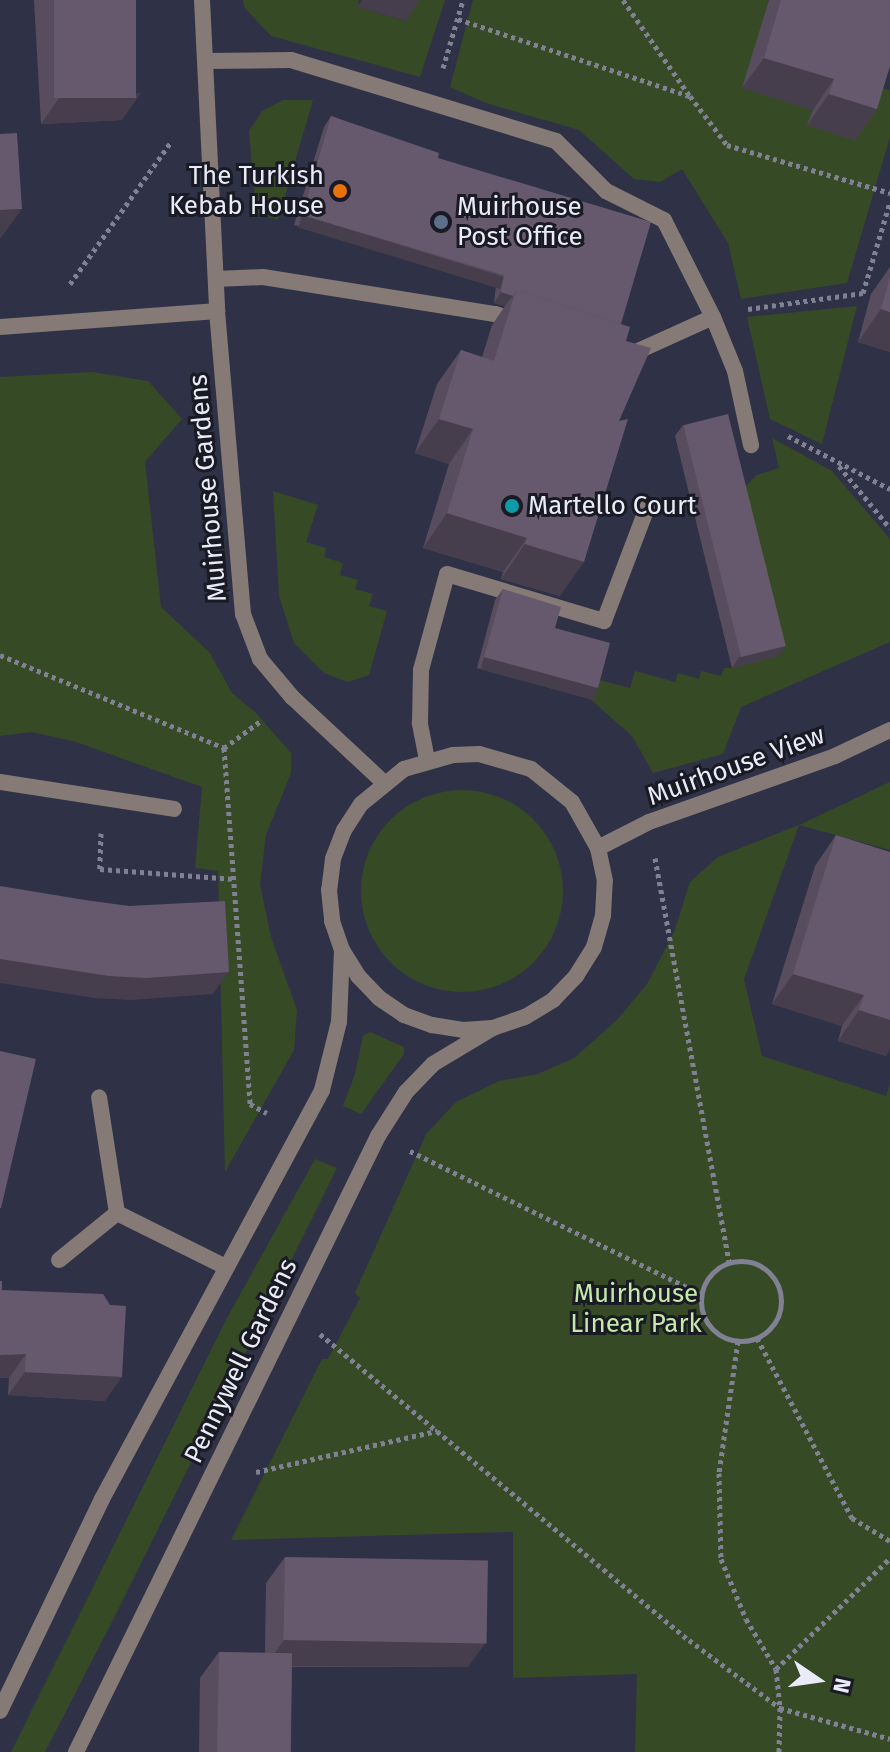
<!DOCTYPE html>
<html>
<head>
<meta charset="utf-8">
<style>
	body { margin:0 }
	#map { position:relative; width:890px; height:1752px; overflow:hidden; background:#2f3146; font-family:"Fira Sans",sans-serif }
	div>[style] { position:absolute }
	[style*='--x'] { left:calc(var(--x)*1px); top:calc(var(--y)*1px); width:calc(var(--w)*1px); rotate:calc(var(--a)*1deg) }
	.green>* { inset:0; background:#374a26 }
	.round { border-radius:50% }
	.path>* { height:5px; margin-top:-2.5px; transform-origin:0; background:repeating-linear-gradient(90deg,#808294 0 4px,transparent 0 8px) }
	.path>.ring { margin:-2.5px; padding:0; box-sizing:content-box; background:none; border:5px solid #808294; border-radius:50% }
	.lane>* { height:16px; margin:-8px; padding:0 8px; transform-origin:8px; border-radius:8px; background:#867a76 }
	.street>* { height:16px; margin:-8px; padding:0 8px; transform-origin:8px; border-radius:8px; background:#867a76 }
	.wall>* { inset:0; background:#584d5f }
	.shaded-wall>* { inset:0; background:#473e4d; transform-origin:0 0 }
	.building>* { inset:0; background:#66596e; transform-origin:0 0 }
	.dots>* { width:22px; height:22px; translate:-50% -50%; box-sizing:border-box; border:4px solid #191a23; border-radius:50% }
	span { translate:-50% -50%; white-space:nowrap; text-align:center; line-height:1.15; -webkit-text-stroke:6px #191a23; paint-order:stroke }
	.poi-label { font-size:26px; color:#e9ebf8 }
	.right { translate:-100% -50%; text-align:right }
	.left { translate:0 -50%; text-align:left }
	.street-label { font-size:26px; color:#e9ebf8 }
	.park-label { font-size:26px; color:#c5e9a8 }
	.north { position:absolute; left:778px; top:1640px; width:80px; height:80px; -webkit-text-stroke:6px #191a23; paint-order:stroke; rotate:103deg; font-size:22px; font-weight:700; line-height:32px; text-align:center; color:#e9ebf8 }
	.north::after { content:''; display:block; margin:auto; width:28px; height:36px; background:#e9ebf8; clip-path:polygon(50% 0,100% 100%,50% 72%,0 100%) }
</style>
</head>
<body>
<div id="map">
	<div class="green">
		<i style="clip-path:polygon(243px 0,359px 0,358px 7px,405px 21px,412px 0,445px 0,420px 77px,271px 36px,244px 7px)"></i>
		<i style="clip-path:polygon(473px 0,769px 0,743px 88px,813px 110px,808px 125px,872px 86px,890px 90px,890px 137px,847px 283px,741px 299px,728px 243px,682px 169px,660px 182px,634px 179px,579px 130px,486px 103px,450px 87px)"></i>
		<i style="clip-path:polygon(283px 100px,313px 100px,278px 220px,256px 214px,249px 131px,262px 111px)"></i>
		<i style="clip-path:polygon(857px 306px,822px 444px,770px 419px,747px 317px)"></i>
		<i style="clip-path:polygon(92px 372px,148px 381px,182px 419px,145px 462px,161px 607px,210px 653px,232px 693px,256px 713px,291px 753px,291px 773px,266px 835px,260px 884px,271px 937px,297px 1010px,294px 1050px,225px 1172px,218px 871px,195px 868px,202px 787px,76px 742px,32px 732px,0 736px,0 377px)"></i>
		<i style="clip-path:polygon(772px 438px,832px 471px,890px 539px,890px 642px,741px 707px,723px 754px,653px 773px,632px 736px,590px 699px,595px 679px,630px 688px,635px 671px,675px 682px,678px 673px,699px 679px,701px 671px,721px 676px,724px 668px,732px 668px,739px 492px,757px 475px,779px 468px)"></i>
		<i style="clip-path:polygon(273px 491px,318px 505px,306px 542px,326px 548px,324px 557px,343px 563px,340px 575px,358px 580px,355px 589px,373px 594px,369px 606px,387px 611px,369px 675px,348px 682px,324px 673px,294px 643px,279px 596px)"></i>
		<i style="clip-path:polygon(890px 782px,890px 850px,799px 825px,744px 979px,762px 1056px,886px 1096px,890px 1084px,890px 1752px,635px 1752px,637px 1674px,513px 1678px,513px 1532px,231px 1540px,322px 1359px,328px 1359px,360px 1298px,355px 1293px,426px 1134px,456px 1102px,499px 1081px,538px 1074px,574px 1058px,617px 1020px,647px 984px,674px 932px,690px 882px,718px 857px,799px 825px)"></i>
		<i class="round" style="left:361px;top:790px;width:202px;height:202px"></i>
		<i style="clip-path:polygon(370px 1032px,404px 1047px,404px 1054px,361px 1114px,343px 1106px,355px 1074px,363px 1036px)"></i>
		<i style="clip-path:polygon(315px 1159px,337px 1168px,114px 1618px,45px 1752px,11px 1752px,227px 1318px)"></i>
	</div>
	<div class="path">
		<i style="--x:623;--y:0;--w:116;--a:55.2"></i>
		<i style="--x:458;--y:19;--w:244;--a:18.4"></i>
		<i style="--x:690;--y:96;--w:61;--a:52.9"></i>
		<i style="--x:727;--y:145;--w:170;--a:16.4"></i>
		<i style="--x:443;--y:68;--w:71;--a:-73.6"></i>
		<i style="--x:70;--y:284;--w:174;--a:-54.6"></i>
		<i style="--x:748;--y:309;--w:116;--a:-7.9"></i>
		<i style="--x:863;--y:293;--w:95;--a:-73.5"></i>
		<i style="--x:788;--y:436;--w:115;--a:27.5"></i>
		<i style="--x:839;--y:466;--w:80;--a:50.6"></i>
		<i style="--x:0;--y:655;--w:243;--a:22.5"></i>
		<i style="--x:224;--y:748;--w:357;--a:85.8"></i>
		<i style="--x:250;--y:1104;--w:19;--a:28"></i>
		<i style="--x:224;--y:748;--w:47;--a:-36.4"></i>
		<i style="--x:101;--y:833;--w:36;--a:92"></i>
		<i style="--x:100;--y:869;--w:135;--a:4.2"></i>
		<i style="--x:655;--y:858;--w:411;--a:79.6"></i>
		<i style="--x:410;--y:1151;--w:323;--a:26.2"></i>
		<i class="ring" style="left:701px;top:1261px;width:75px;height:75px"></i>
		<i style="--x:320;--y:1334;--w:479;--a:39.7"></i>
		<i style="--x:689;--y:1640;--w:114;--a:36.8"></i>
		<i style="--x:780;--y:1708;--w:114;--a:15.7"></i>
		<i style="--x:757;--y:1338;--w:204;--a:62.2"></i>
		<i style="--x:852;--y:1518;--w:44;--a:31.2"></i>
		<i style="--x:738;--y:1341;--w:133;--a:98.2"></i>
		<i style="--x:719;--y:1473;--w:86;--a:88.7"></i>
		<i style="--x:721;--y:1559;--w:65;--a:67.4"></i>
		<i style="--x:746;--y:1619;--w:58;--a:59"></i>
		<i style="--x:776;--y:1669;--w:39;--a:84"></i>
		<i style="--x:780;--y:1708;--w:44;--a:91.3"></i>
		<i style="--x:256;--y:1472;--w:186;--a:-12.8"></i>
		<i style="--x:776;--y:1669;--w:159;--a:-44.2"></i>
	</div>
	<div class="lane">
		<i style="--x:205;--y:61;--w:86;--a:-0.7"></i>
		<i style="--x:291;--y:60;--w:277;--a:17"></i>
		<i style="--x:556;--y:141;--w:71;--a:45"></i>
		<i style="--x:606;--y:191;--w:65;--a:26.6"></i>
		<i style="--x:664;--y:220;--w:109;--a:63.2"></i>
		<i style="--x:713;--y:317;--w:58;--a:67.8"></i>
		<i style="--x:735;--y:371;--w:76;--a:77.8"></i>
		<i style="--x:627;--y:356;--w:94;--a:-24.4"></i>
		<i style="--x:427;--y:760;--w:38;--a:-101"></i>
		<i style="--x:420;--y:723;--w:53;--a:-88.9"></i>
		<i style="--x:421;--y:670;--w:99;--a:-74.8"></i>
		<i style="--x:447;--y:574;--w:164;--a:16.7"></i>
		<i style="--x:604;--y:621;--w:121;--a:-69.2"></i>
		<i style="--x:117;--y:1213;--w:119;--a:26.4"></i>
		<i style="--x:59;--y:1260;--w:75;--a:-39"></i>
		<i style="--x:117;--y:1213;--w:117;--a:-98.8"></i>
	</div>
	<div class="street">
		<i style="--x:202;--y:0;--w:311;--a:87.2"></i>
		<i style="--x:217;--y:311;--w:304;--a:85.1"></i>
		<i style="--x:243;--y:614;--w:48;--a:69.3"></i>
		<i style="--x:260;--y:659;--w:50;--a:49.9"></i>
		<i style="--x:292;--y:697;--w:125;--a:43"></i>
		<i style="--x:216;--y:279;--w:47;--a:-2.4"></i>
		<i style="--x:263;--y:277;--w:235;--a:9.1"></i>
		<i style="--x:495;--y:314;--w:24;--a:17"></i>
		<i style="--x:0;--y:327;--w:218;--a:-4.2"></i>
		<i style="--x:0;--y:782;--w:176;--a:8.8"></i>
		<i style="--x:598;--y:848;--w:57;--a:-27"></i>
		<i style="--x:649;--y:822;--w:197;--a:-19.5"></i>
		<i style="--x:835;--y:756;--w:61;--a:-25.3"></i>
		<i style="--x:0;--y:1711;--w:235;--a:-64.3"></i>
		<i style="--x:102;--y:1499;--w:464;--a:-61.7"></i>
		<i style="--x:322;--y:1090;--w:70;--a:-76"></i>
		<i style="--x:339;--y:1022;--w:72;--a:-87.6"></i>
		<i style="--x:76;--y:1752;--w:686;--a:-63.88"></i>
		<i style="--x:378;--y:1136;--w:52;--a:-57.5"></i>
		<i style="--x:406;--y:1092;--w:39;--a:-46"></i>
		<i style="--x:433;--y:1064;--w:70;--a:-31"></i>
		<i style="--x:493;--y:1028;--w:34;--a:-19"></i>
		<i style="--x:525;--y:1017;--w:33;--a:-31"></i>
		<i style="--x:553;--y:1000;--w:33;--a:-46"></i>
		<i style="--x:576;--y:976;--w:34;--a:-58"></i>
		<i style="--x:594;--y:947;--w:33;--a:-74"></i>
		<i style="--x:603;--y:915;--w:34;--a:-87"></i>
		<i style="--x:605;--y:881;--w:34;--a:-102"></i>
		<i style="--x:598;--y:848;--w:53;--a:-119.5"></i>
		<i style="--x:572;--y:802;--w:53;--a:-141.2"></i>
		<i style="--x:531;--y:769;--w:54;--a:-163.9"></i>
		<i style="--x:479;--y:754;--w:26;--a:178"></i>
		<i style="--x:453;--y:755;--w:51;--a:164.1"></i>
		<i style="--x:404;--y:769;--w:55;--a:140.9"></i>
		<i style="--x:361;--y:804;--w:31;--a:123"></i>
		<i style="--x:344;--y:830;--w:31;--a:111"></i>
		<i style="--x:333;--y:859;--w:31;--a:97"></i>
		<i style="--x:329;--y:890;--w:31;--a:84"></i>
		<i style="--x:332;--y:921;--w:31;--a:71"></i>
		<i style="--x:342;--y:950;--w:31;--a:58"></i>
		<i style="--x:358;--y:976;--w:30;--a:46"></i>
		<i style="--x:379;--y:998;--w:30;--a:34"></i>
		<i style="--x:404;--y:1015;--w:30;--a:20"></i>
		<i style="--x:432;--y:1025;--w:31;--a:9"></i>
		<i style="--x:463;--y:1030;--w:30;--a:-4"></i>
	</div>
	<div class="wall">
		<i style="clip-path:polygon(34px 0,136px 0,122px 120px,41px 124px)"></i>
		<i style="clip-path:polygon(769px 0,890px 0,877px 109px,855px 140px,807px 125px,813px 110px,742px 88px)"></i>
		<i style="clip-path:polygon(331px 116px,438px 158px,621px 324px,626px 341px,619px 421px,560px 596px,501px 579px,503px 572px,423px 548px,449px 464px,415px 453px,437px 384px,461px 350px,482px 357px,492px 325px,505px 306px,494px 303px,496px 286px,294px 225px,324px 127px)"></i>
		<i style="clip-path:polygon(890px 267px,890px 352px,858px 342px,871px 294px)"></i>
		<i style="clip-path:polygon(683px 425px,778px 656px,732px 668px,675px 436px)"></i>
		<i style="clip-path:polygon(503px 589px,555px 628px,598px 688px,590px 699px,477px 668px,495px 600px)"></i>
		<i style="clip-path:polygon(836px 835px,886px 1056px,838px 1041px,842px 1026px,772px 1004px,815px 866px)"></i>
		<i style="clip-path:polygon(2px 1290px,105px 1401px,8px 1395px,9px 1378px)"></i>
		<i style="clip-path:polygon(285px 1557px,468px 1667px,292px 1667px,291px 1752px,199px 1752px,200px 1678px,219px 1652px,265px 1653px,266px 1583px)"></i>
	</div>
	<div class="shaded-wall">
		<i style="clip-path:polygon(362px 0,420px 0,406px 21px,357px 7px)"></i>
		<i style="clip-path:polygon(764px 58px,834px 79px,813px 110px,742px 88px)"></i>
		<i style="clip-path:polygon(141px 93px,122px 120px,41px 124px,59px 98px)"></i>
		<i style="clip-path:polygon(829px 94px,877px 109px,855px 140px,807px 125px)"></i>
		<i style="clip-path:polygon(22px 209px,0 239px,0 210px)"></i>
		<i style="left:302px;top:215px;width:211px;height:13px;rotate:17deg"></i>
		<i style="clip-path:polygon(501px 292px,513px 296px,505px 306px,494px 303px)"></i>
		<i style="clip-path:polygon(881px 309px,890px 312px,890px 352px,858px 342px)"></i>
		<i style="clip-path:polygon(439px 419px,473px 429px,449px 464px,415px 453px)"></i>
		<i style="clip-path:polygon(447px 513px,527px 538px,503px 572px,423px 548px)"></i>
		<i style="clip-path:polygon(525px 544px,584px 562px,560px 596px,501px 579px)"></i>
		<i style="clip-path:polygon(785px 646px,778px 656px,732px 668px,739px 657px)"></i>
		<i style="left:484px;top:657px;width:118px;height:13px;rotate:15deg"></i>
		<i style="clip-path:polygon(0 959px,229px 972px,213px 994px,131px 1000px,94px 998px,0 983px)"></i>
		<i style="clip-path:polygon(793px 974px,864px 995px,842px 1026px,772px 1004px)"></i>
		<i style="clip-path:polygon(859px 1010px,890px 1020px,890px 1050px,886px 1056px,838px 1041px)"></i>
		<i style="clip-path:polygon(26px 1354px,9px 1378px,0 1378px,0 1355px)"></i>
		<i style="clip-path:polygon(25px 1372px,122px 1377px,105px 1401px,8px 1395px)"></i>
		<i style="clip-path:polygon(284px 1640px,487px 1641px,468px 1667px,265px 1666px)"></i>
	</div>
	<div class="building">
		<i style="left:54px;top:0;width:82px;height:98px"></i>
		<i style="clip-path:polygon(781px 0,890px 0,890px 66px,877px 109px,829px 94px,834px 79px,764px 58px)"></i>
		<i style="clip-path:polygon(331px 116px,439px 153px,438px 158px,651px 222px,621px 324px,516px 290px,513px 296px,501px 292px,504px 275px,302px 215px)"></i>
		<i style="clip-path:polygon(17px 133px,22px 209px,0 210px,0 134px)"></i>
		<i style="clip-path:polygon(890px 277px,890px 312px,881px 309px)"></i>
		<i style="clip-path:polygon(516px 290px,630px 327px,626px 341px,651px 348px,619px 421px,628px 419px,584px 562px,525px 544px,527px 538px,447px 513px,473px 429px,439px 419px,461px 350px,494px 361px)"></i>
		<i style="left:728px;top:414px;width:239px;height:46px;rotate:76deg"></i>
		<i style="clip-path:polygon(503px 589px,561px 607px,555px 628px,610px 643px,598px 688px,484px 657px)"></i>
		<i style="clip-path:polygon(836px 835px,890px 852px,890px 1020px,859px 1010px,864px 995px,793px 974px)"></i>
		<i style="clip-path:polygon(0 886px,85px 900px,129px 906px,225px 901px,229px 972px,146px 978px,109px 976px,0 959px)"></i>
		<i style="clip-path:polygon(0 1051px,36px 1059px,1px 1208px,0 1208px)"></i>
		<i style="clip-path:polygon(0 1281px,2px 1281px,2px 1290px,103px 1294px,110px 1305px,126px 1306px,122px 1377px,25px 1372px,26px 1354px,0 1355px)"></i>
		<i style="left:285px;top:1557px;width:203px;height:83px;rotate:1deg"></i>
		<i style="left:219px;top:1652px;width:73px;height:100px;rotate:1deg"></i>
	</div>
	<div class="dots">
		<i style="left:340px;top:191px;background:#e8710a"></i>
		<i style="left:441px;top:222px;background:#5c6f8a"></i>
		<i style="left:512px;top:506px;background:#0f9aa8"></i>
	</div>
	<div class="poi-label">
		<span class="right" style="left:324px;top:191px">The Turkish<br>Kebab House</span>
		<span class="left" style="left:457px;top:222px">Muirhouse<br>Post Office</span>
		<span class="left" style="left:528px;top:506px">Martello Court</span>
	</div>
	<div class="street-label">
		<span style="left:208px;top:488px;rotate:-95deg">Muirhouse Gardens</span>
		<span style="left:736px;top:766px;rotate:-20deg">Muirhouse View</span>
		<span style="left:241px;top:1361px;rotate:-64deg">Pennywell Gardens</span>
	</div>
	<div class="park-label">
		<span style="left:636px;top:1309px">Muirhouse<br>Linear Park</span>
	</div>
	<div class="north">N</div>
</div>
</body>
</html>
